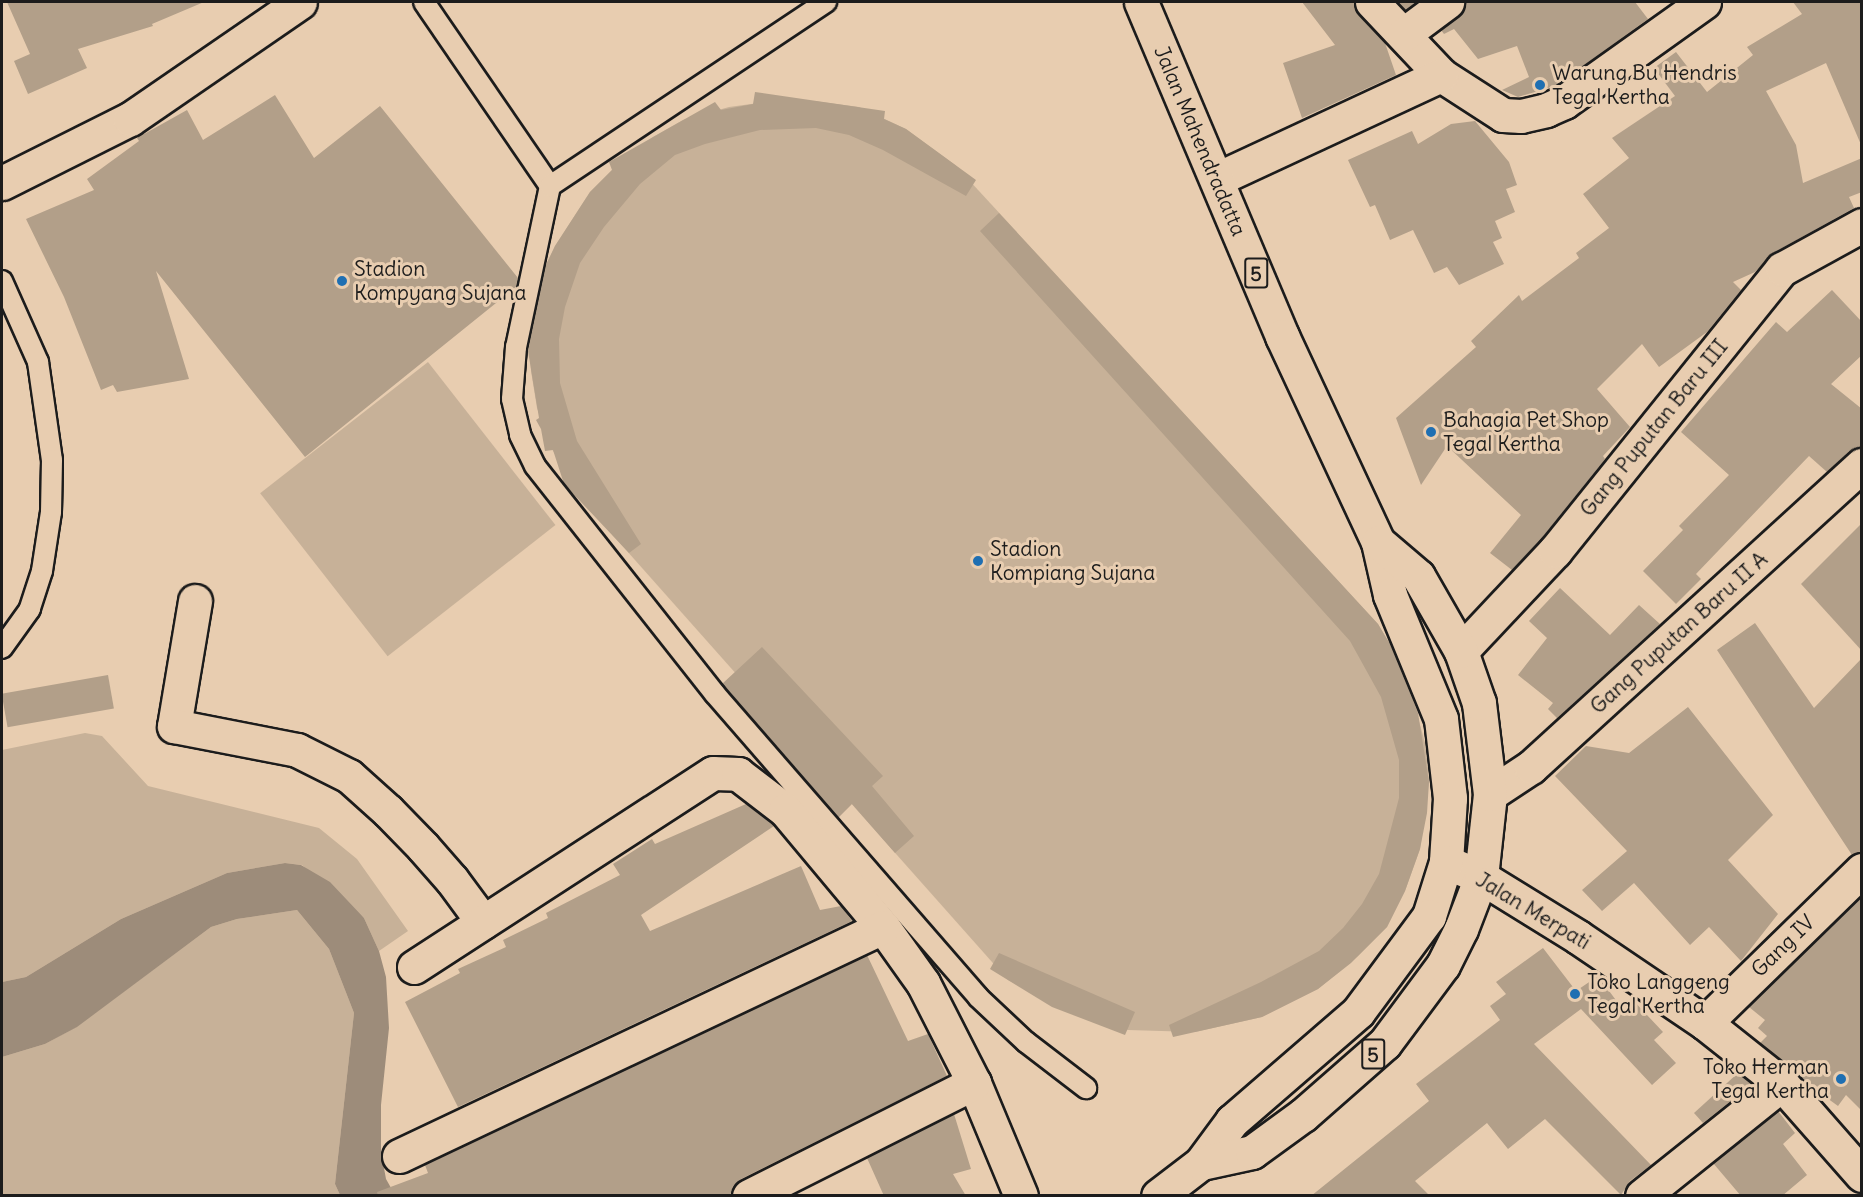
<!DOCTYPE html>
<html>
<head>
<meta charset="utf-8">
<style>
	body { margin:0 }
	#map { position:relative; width:1863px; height:1197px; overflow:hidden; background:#e8cdb0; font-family:Delius,sans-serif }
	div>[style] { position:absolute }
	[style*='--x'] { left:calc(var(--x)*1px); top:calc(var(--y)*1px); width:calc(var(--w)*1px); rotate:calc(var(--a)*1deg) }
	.green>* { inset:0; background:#c7b198; transform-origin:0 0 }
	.water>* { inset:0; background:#9d8c7a }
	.building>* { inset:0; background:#b29f89; transform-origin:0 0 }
	.roads { filter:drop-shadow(2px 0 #1c1c1c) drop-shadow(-2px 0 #1c1c1c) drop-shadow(0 2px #1c1c1c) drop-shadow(0 -2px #1c1c1c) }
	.lane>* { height:20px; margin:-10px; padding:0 10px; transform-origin:10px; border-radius:10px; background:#e8cdb0 }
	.street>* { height:33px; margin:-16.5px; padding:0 16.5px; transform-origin:16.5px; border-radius:16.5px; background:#e8cdb0 }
	.secondary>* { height:33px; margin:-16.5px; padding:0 16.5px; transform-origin:16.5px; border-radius:16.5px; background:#e8cdb0 }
	.highway>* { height:33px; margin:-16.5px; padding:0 16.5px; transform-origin:16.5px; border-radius:16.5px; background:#e8cdb0 }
	.dots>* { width:16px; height:16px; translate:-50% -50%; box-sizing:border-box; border:3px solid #e8cdb0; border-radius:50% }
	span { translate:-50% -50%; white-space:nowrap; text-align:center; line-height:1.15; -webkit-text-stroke:6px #e8cdb0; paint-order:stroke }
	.shield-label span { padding:2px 4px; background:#e8cdb0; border:2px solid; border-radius:4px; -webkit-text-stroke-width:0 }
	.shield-label { font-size:20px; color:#1c1c1c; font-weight:700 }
	.poi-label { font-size:21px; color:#1c1c1c }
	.left { translate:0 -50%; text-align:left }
	.right { translate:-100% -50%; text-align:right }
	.street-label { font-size:21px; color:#1c1c1c }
	.frame { position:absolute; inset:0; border:3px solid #1c1c1c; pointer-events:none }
</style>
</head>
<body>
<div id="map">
	<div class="green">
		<i style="clip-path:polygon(814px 101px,859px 107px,906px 129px,955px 165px,1378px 624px,1405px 671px,1427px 750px,1429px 781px,1420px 849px,1405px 891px,1387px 927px,1358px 956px,1318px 989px,1262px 1017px,1195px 1032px,1128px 1030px,1088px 1020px,1008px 980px,579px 497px,552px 449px,537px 408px,531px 371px,529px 325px,535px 288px,555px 246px,590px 192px,621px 161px,653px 137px,683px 120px,729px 107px,765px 102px)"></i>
		<i style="left:428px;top:362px;width:207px;height:213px;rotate:52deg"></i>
		<i style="clip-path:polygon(85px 733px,102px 736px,148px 786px,319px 828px,357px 859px,408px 931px,379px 951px,364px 918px,302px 865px,285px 863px,227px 873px,121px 919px,26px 977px,2px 982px,2px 750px)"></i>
		<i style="clip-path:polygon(297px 910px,329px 949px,354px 1013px,335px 1184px,340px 1195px,2px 1196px,2px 1057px,45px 1044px,76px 1027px,211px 927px,237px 919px)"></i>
	</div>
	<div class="water">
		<i style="clip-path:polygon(285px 863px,301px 865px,330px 882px,364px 918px,379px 951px,386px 977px,389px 1028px,381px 1105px,381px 1152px,386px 1179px,395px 1195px,340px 1195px,335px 1184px,354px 1013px,329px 949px,297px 910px,237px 919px,211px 927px,77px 1027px,45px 1044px,2px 1057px,2px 982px,26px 977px,121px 919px,227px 873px)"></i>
	</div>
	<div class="building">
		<i style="clip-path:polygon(7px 2px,204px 2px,152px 24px,153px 26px,78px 49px,87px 68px,28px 94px,14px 61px,30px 54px)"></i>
		<i style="clip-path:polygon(1302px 2px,1354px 2px,1358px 15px,1385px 43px,1396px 75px,1302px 118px,1283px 63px,1335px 45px)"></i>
		<i style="clip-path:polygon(1397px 2px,1416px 2px,1405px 10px)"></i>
		<i style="clip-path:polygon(1465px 2px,1635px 2px,1648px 19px,1555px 86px,1518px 97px,1502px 90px,1529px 77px,1517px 46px,1478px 59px,1454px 29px,1444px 34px,1441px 30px,1459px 17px)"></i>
		<i style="clip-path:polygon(1793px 2px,1862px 2px,1862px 147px,1826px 63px,1766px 91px,1796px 145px,1803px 183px,1862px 158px,1862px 192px,1849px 197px,1854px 208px,1773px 253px,1755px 272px,1733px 282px,1741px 290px,1707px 332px,1659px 367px,1642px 344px,1597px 389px,1630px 427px,1603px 456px,1605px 459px,1541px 539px,1512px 570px,1490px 553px,1521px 515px,1447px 446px,1421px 485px,1396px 418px,1476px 347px,1471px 341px,1519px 295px,1522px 301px,1579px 258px,1576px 253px,1609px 228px,1583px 194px,1629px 158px,1612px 138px,1675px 96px,1654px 68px,1676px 52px,1707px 92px,1753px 55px,1747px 47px,1802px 14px)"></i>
		<i style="clip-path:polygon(755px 92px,885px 111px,884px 119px,906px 129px,976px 180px,966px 196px,883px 150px,849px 135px,816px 128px,760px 130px,705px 144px,675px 155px,640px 184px,604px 227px,580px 263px,565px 307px,559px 339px,560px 383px,577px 441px,641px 544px,629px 553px,564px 484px,553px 450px,545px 451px,541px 429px,536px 420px,539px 418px,528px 351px,545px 267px,555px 246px,590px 192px,612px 170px,609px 162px,715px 102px,721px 110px,753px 104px)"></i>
		<i style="clip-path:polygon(275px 95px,314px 158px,380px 106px,518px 278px,517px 286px,305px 457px,156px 271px,189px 379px,117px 392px,113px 385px,101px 390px,64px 297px,26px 219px,94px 190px,87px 179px,139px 141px,137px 138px,187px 110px,203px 140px)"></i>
		<i style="clip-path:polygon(1475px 121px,1509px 162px,1517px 185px,1506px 189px,1515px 212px,1495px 221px,1502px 238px,1493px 242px,1504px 264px,1459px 285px,1447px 267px,1434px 273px,1413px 230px,1390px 240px,1375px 205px,1370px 207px,1348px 160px,1412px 131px,1418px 144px,1451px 124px)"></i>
		<i style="clip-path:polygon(999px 213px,1378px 624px,1390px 644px,1418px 713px,1429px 782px,1427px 813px,1420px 849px,1405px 891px,1387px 927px,1351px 963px,1318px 989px,1262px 1017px,1173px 1037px,1169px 1025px,1261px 982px,1319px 951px,1343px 928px,1362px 904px,1379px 874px,1399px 798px,1399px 760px,1381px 697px,1350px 641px,980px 231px)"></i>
		<i style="clip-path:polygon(1832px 290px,1862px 322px,1862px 355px,1831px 384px,1862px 409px,1862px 447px,1849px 451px,1827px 472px,1809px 456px,1696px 574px,1701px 579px,1676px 604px,1643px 571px,1683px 530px,1679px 526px,1729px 475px,1681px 432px,1776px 322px,1787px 332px)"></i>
		<i style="clip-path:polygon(1862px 523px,1862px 651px,1801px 584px)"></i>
		<i style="clip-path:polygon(1560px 588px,1610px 635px,1639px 605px,1660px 624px,1557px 718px,1548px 709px,1553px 703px,1518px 675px,1547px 638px,1529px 621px)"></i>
		<i style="clip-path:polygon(1755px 623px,1814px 708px,1862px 658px,1862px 852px,1852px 855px,1717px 650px)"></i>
		<i style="clip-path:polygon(762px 647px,883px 776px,872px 786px,914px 836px,895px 853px,852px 804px,838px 818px,722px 684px)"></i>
		<i style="left:108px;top:675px;width:34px;height:108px;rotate:80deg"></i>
		<i style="clip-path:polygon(1688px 707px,1773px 815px,1728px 860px,1778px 914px,1741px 961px,1709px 927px,1690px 945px,1634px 883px,1602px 911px,1582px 890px,1627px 851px,1555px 776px,1586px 746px,1629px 753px)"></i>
		<i style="clip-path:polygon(746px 804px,774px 826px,641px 915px,650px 931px,801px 866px,820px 910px,841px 906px,852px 921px,458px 1107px,405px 1002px,460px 973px,458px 969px,506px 947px,503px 940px,548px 918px,546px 913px,620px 875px,613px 864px,652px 839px,655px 844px)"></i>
		<i style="clip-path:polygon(1862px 897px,1862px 1111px,1846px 1095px,1838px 1106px,1805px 1082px,1760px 1043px,1767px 1036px,1758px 1028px,1765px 1020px,1749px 1007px)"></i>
		<i style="clip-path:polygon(1543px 948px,1576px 991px,1598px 976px,1621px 1007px,1631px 998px,1663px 1032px,1654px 1040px,1676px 1063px,1652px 1085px,1581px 1009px,1534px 1044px,1651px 1165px,1630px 1181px,1621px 1195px,1545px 1119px,1508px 1149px,1487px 1123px,1415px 1181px,1430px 1196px,1311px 1196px,1429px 1101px,1416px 1084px,1500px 1020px,1490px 1006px,1506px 994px,1496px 982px)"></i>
		<i style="clip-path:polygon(999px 953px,1135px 1012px,1125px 1035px,1052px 1007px,990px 969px)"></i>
		<i style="clip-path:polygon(867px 955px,908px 1041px,928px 1034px,947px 1076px,741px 1179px,733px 1186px,730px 1196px,378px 1196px,377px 1192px,428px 1173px,425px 1165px)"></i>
		<i style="clip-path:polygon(1738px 1073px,1752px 1084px,1703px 1123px,1694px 1113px)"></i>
		<i style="clip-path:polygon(1778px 1111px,1795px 1133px,1783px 1144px,1807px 1175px,1782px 1196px,1741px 1196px,1713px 1163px)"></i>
		<i style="clip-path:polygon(954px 1114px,971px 1169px,953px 1174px,966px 1196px,884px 1196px,867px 1158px)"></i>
	</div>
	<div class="roads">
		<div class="lane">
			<i style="--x:424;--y:2;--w:223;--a:55.6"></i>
			<i style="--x:550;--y:186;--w:165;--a:101.9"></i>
			<i style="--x:516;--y:347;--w:52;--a:94.4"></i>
			<i style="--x:512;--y:399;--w:37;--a:77"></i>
			<i style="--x:520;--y:435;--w:34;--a:64"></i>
			<i style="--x:535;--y:466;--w:290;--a:51.7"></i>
			<i style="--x:715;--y:694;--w:401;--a:49"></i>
			<i style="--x:978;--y:997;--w:66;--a:43.2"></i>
			<i style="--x:1026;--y:1042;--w:76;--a:37.5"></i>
			<i style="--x:550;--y:186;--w:332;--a:-33.7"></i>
			<i style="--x:2;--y:281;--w:89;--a:66"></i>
			<i style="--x:38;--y:362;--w:99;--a:81.9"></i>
			<i style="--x:52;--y:460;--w:52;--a:91.1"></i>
			<i style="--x:51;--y:512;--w:60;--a:98.7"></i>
			<i style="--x:42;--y:571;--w:40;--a:108"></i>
			<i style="--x:30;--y:609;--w:48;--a:125.7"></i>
		</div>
		<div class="street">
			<i style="--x:1372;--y:2;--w:100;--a:46.6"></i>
			<i style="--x:1441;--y:75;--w:74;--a:32.8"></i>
			<i style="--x:1503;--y:115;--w:18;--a:3"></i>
			<i style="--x:1521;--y:116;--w:26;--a:-13"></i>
			<i style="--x:1546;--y:110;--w:20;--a:-24"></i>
			<i style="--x:1564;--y:102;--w:172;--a:-35.5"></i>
			<i style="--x:1404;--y:34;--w:54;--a:-36.7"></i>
			<i style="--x:1217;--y:179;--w:247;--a:-24.9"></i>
			<i style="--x:195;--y:601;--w:127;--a:99.5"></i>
			<i style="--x:174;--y:726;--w:125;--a:11"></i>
			<i style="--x:297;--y:750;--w:58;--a:26.6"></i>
			<i style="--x:349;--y:776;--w:52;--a:41.9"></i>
			<i style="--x:388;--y:811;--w:50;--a:45.8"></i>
			<i style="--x:423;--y:847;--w:44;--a:48.7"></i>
			<i style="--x:452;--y:880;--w:52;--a:53.6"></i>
			<i style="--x:1461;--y:651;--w:137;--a:-46.8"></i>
			<i style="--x:1555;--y:551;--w:362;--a:-51.2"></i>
			<i style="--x:1782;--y:269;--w:91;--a:-28.8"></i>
			<i style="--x:1490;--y:794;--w:49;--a:-33.4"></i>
			<i style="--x:1531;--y:767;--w:448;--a:-42.4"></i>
			<i style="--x:414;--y:967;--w:356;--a:-33"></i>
			<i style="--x:713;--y:773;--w:25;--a:2"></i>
			<i style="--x:738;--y:774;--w:59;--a:37.5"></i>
			<i style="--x:785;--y:810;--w:153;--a:50.1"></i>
			<i style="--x:883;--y:927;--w:69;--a:54.5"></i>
			<i style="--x:923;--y:983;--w:112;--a:63"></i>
			<i style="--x:974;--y:1083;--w:122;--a:67.4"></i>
			<i style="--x:1705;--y:1023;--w:219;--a:-44.3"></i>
			<i style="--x:399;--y:1156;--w:535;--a:-25.32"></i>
			<i style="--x:749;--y:1196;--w:252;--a:-26.7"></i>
			<i style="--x:1642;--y:1196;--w:179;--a:-38.7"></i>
		</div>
		<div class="secondary">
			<i style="--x:2;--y:183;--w:143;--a:-26.6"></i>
			<i style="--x:130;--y:119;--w:206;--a:-34.5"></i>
			<i style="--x:1446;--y:862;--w:38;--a:23"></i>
			<i style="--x:1481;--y:877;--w:114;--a:31.7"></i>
			<i style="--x:1578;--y:937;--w:153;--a:34.1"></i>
			<i style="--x:1705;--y:1023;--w:98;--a:38.4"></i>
			<i style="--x:1782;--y:1084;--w:121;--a:48.7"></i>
		</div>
		<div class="highway">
			<i style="--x:1141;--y:2;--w:363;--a:67.1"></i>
			<i style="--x:1282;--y:336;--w:227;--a:65"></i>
			<i style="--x:1378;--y:542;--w:54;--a:77.2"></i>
			<i style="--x:1390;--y:595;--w:134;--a:67.6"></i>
			<i style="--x:1441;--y:719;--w:80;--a:83.5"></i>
			<i style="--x:1450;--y:798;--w:64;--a:93.6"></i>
			<i style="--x:1446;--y:862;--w:57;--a:107.5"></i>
			<i style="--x:1429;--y:916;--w:119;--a:126.5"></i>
			<i style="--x:1358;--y:1012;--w:167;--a:139.1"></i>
			<i style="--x:1232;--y:1121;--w:52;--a:126.4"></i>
			<i style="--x:1201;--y:1163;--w:54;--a:142.5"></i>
			<i style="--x:1201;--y:1163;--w:52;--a:-12.2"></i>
			<i style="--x:1252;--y:1152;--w:63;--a:-36"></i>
			<i style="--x:1303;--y:1115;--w:109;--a:-41.3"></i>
			<i style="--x:1385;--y:1043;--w:97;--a:-53.4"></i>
			<i style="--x:1443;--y:965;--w:40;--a:-63.4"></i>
			<i style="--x:1461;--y:929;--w:56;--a:-69"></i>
			<i style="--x:1481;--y:877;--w:83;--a:-83.8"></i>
			<i style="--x:1490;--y:794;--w:92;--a:-96.9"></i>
			<i style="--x:1479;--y:703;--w:55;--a:-109.1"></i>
			<i style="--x:1461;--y:651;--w:86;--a:-119.8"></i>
			<i style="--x:1418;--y:576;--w:52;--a:-139.6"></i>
		</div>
	</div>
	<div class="dots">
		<i style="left:1540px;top:85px;background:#1f6fb2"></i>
		<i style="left:342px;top:281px;background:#1f6fb2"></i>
		<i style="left:1431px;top:432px;background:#1f6fb2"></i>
		<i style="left:978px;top:561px;background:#1f6fb2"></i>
		<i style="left:1575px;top:994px;background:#1f6fb2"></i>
		<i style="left:1841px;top:1079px;background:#1f6fb2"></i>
	</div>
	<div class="shield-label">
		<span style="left:1256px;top:273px">5</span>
		<span style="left:1373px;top:1054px">5</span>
	</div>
	<div class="poi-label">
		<span class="left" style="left:1552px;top:85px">Warung Bu Hendris<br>Tegal Kertha</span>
		<span class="left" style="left:354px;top:281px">Stadion<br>Kompyang Sujana</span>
		<span class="left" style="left:1443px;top:432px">Bahagia Pet Shop<br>Tegal Kertha</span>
		<span class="left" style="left:990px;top:561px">Stadion<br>Kompiang Sujana</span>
		<span class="left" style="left:1587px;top:994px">Toko Langgeng<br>Tegal Kertha</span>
		<span class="right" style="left:1829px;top:1079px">Toko Herman<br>Tegal Kertha</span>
	</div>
	<div class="street-label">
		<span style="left:1200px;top:141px;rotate:67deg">Jalan Mahendradatta</span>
		<span style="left:1654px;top:428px;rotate:-51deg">Gang Puputan Baru III</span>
		<span style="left:1679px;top:633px;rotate:-42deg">Gang Puputan Baru II A</span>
		<span style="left:1533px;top:911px;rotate:31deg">Jalan Merpati</span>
		<span style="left:1783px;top:946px;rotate:-44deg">Gang IV</span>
	</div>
	<div class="frame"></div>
</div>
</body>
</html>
